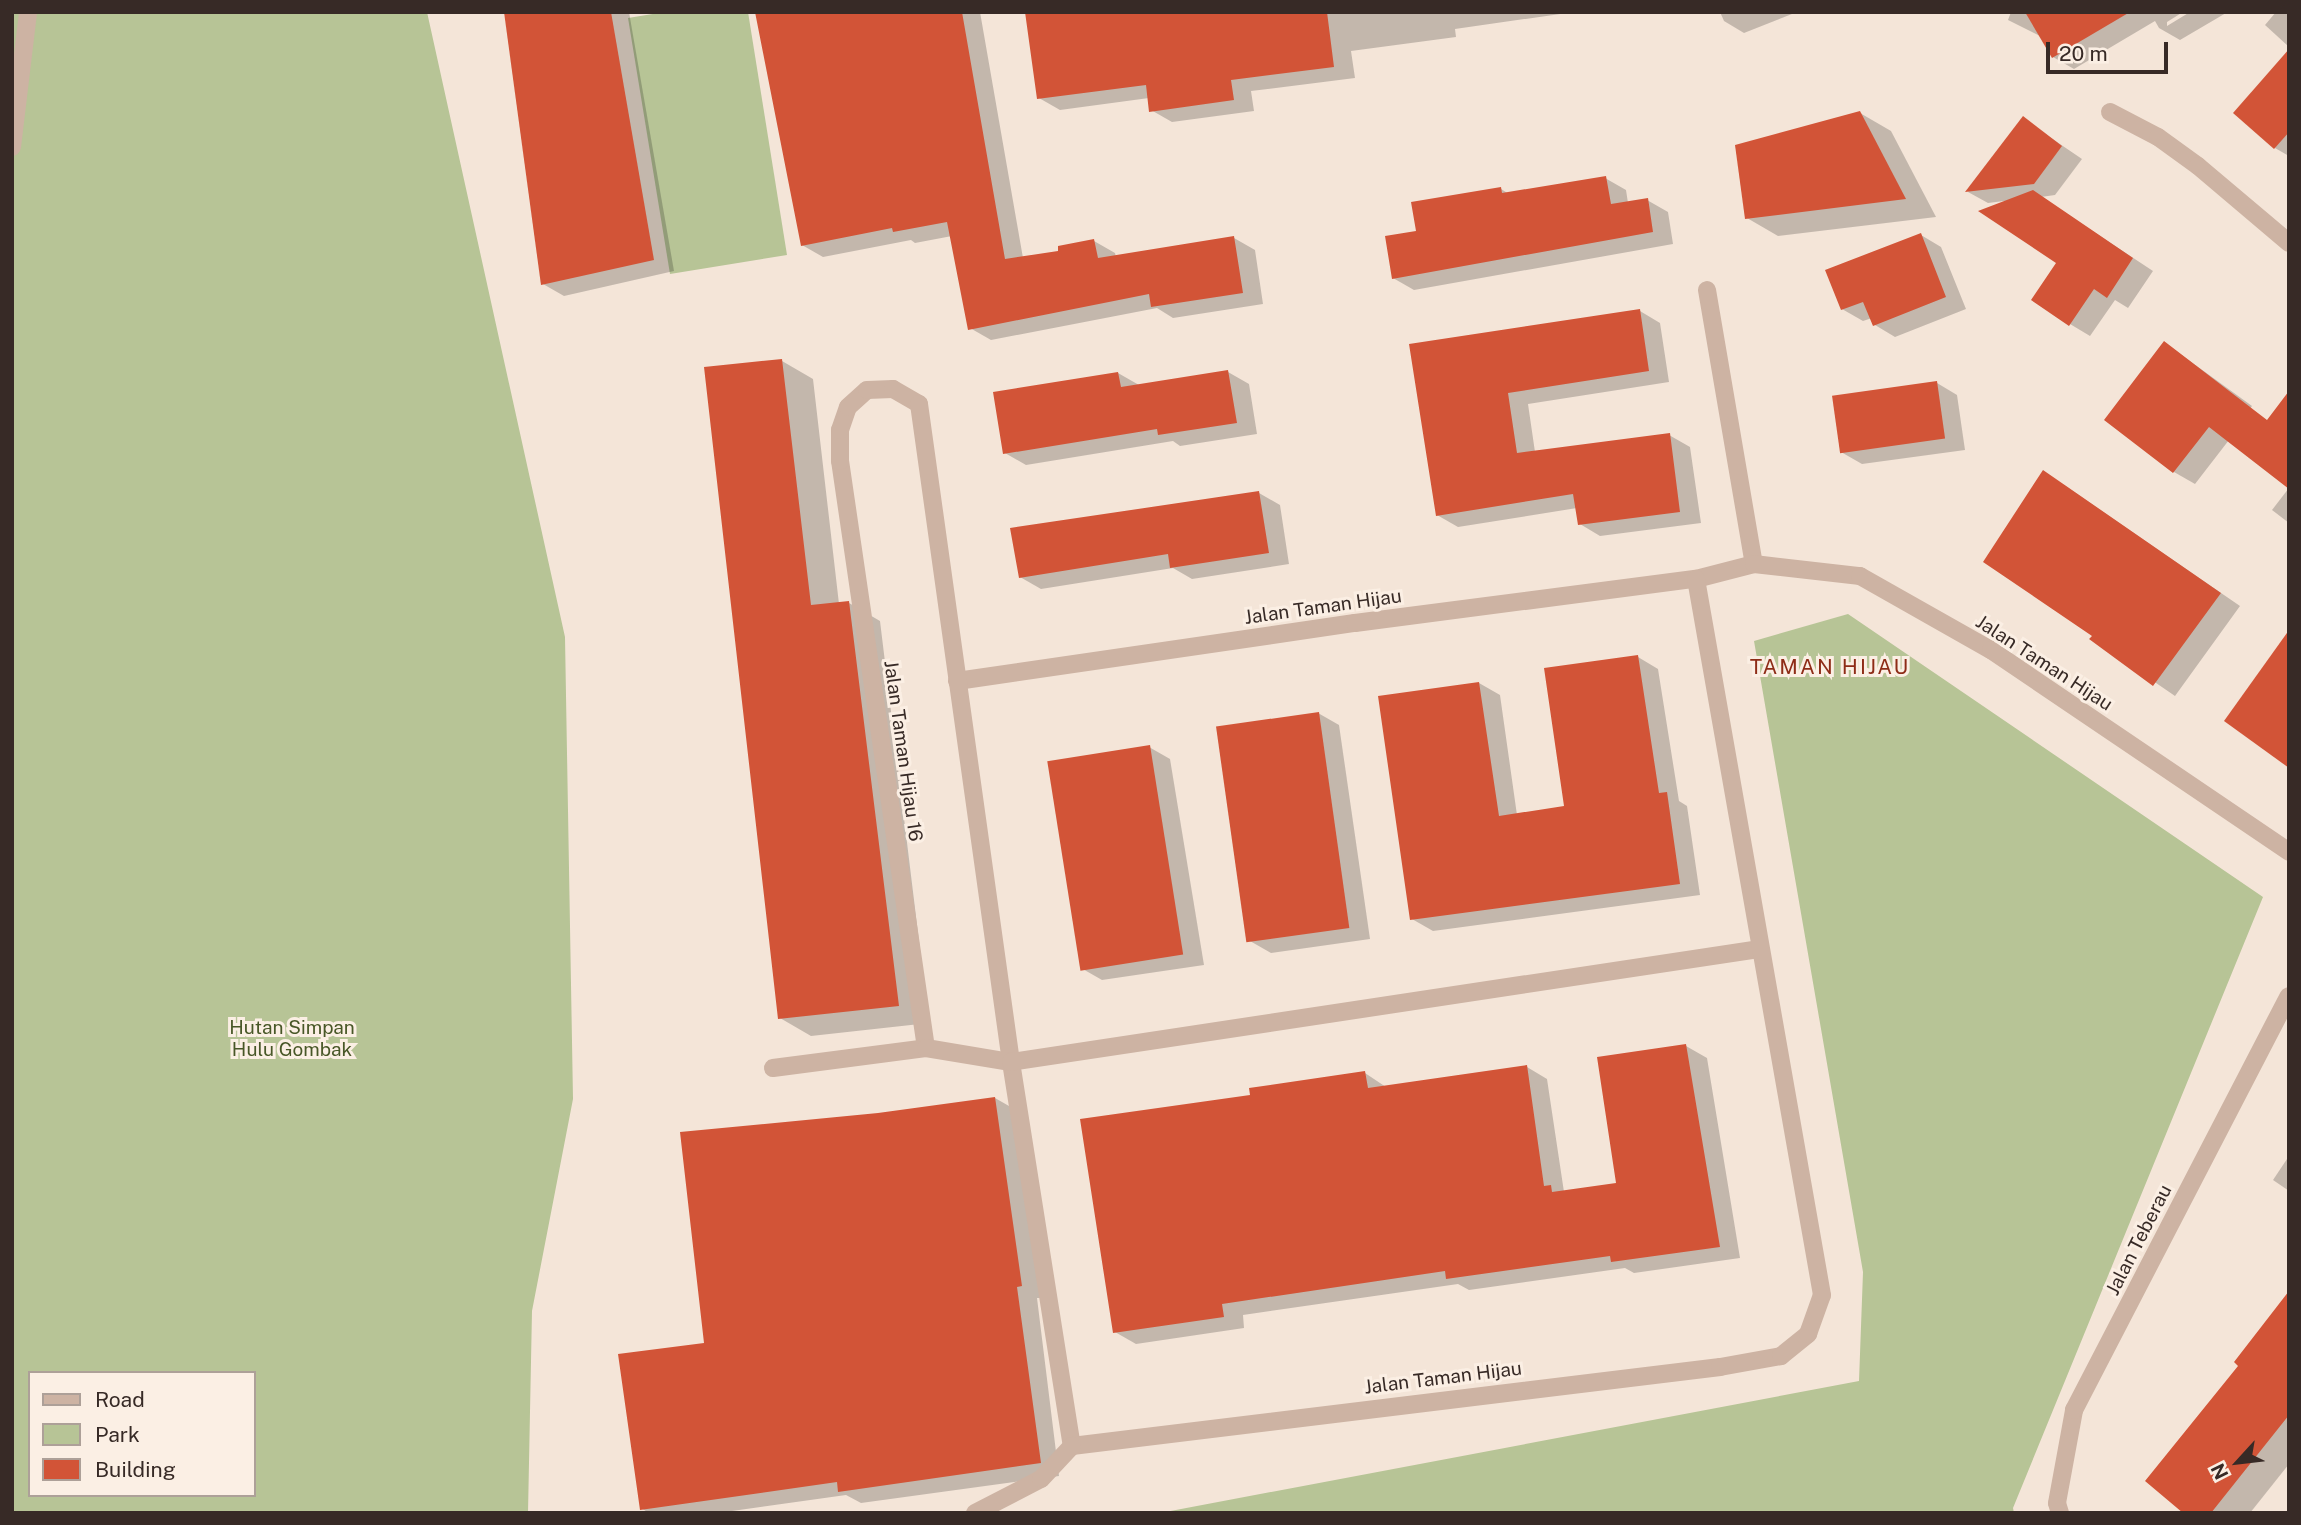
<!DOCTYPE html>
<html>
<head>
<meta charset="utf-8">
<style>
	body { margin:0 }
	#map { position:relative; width:2301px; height:1525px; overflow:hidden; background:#f4e5d8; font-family:"Public Sans",sans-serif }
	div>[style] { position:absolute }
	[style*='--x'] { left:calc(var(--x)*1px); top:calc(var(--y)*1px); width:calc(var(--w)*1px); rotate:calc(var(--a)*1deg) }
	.green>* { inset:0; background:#b7c496 }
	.shadow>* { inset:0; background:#0003 }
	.building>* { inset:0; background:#d25437; transform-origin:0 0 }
	.minor>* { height:18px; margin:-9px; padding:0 9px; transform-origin:9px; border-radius:9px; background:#cdb3a3 }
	span { translate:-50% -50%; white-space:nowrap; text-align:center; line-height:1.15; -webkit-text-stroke:6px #fbefe4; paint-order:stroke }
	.street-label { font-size:19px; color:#372a26 }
	.park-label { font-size:19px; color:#485727 }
	.neighbourhood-label { font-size:21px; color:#8e2c17; letter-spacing:2px }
	.frame { position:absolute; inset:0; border:14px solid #372a26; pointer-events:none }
	.legend { position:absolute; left:28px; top:1371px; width:228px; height:126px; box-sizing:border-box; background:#fbefe4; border:2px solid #ada098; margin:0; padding:9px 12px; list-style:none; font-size:21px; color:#372a26 }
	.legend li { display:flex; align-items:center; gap:14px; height:35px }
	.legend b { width:35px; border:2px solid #ada098 }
	.north { position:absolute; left:2203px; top:1427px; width:70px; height:70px; -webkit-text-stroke:5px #fbefe4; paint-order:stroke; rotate:243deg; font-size:19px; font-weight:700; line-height:28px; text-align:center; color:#372a26 }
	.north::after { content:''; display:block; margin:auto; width:24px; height:32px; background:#372a26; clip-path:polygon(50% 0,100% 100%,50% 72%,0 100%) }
	.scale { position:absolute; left:2046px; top:42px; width:122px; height:32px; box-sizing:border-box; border:4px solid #372a26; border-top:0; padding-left:9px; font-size:21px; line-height:24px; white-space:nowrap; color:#372a26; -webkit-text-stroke:5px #fbefe4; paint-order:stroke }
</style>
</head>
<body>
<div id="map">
	<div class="green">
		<i style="clip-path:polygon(evenodd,12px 12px,427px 12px,565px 637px,573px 1099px,532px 1311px,528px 1513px,12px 1513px,12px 12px,30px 1373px,254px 1373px,254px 1495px,30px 1495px,30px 1373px)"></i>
		<i style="clip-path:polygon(665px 12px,748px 12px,787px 255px,670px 274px,628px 18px)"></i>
		<i style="clip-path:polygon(1848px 614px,2263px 897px,2013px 1508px,2014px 1513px,1160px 1513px,1859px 1381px,1863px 1272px,1754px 641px)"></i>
	</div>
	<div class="shadow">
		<i style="clip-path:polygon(506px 12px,629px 12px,674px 271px,564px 296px,543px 284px)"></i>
		<i style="clip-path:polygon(756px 12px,980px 12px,1023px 258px,1060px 252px,1094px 241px,1115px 253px,1116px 257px,1234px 238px,1255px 250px,1263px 304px,1173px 318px,1157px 308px,991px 340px,970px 328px,952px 236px,915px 243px,911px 240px,823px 257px,802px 245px)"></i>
		<i style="clip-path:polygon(1027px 12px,1574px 12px,1455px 29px,1456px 37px,1351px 51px,1355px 78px,1251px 91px,1254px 111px,1172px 122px,1151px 110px,1149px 98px,1060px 110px,1039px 98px)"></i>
		<i style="clip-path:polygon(1720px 12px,1797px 12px,1744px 33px,1724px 21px)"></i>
		<i style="clip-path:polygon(2011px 12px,2183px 12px,2167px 22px,2167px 26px,2190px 12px,2226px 13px,2180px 40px,2159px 28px,2155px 21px,2074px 69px,2053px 57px,2042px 37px,2008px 20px)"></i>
		<i style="clip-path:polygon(2276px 12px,2289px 12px,2289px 47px,2265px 25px)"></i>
		<i style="clip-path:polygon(2289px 51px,2289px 156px,2275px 148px)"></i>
		<i style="clip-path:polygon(1860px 113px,1891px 131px,1936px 217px,1778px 236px,1747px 218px)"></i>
		<i style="clip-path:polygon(2023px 119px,2082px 159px,2055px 195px,2041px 197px,2153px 271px,2128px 308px,2115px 300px,2090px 336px,2070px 324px,2059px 263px,2004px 201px,1988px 203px,1968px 192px)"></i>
		<i style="clip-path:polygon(1605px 178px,1626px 190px,1628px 203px,1647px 200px,1668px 212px,1673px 244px,1414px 290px,1393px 278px,1418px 232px,1501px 189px,1509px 194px)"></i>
		<i style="clip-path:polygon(1921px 235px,1941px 247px,1966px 309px,1895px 337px,1875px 325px,1872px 318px,1863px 321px,1842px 309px)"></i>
		<i style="clip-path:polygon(1640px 311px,1660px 323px,1669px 382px,1528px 404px,1535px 452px,1669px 435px,1690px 447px,1701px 523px,1600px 536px,1580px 524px,1577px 508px,1458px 527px,1437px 515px,1411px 346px)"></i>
		<i style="clip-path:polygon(2165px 343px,2252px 406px,2249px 410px,2266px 425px,2289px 419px,2229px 440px,2195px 484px,2174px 472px,2106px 419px)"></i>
		<i style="clip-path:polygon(782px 361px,813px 379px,839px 604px,849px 603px,880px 621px,929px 1023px,811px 1036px,780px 1018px)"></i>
		<i style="clip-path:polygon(1228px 372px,1249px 384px,1257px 434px,1180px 446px,1173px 441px,1026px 465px,1005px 453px,1118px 373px,1139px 385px)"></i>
		<i style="clip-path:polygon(1937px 383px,1957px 395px,1965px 450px,1862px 464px,1841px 452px)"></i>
		<i style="clip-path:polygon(2064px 485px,2240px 606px,2175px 696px,2092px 639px,2094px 635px)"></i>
		<i style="clip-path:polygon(2289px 488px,2289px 523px,2272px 510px)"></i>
		<i style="clip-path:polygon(1259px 493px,1280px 505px,1289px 564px,1192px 579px,1173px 568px,1041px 589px,1020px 577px)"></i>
		<i style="clip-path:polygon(1638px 657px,1658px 669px,1679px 801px,1687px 806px,1700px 895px,1433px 931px,1412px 919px,1479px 683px,1500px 695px,1517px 815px,1566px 808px)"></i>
		<i style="clip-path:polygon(1318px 713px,1339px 725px,1370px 939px,1271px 953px,1250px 941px)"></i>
		<i style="clip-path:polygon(1149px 747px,1170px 759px,1204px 965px,1102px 980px,1081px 968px)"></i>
		<i style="clip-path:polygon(1686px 1046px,1707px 1058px,1740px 1258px,1634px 1273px,1625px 1268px,1469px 1290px,1458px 1284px,1243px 1315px,1244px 1328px,1136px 1344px,1115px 1332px,1252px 1096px,1365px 1073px,1386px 1087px,1527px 1067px,1547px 1079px,1564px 1192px,1618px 1184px)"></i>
		<i style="clip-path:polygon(995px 1098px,1016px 1110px,1042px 1298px,1037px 1298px,1059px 1476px,861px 1503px,846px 1495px,718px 1513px,649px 1513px,641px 1508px,879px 1115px)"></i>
		<i style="clip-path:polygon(2289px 1156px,2289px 1191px,2273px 1180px)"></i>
		<i style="clip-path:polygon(2289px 1293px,2289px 1464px,2250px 1513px,2186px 1513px,2240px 1366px)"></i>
	</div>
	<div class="building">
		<i style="clip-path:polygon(504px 12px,611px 12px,654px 260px,541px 285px)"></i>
		<i style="clip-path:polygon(755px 12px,962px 12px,1005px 259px,1058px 251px,1058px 246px,1094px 239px,1098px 258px,1234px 236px,1243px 293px,1151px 307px,1149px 294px,968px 330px,947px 222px,893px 232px,892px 228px,801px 246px)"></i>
		<i style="clip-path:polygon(1025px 12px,1327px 12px,1334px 67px,1231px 80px,1234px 100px,1149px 112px,1146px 85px,1037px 99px)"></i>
		<i style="clip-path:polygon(2025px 12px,2130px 12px,2052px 58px)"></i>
		<i style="clip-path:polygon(2289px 49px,2289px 132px,2274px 149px,2233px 113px)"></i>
		<i style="clip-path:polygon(1860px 111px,1906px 199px,1745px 219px,1735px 145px)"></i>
		<i style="clip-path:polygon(2023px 116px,2062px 146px,2034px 184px,1965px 192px)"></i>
		<i style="clip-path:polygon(1606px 176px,1611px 204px,1648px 198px,1653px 232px,1392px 279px,1385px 236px,1416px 231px,1411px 202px,1501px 187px,1502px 193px)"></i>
		<i style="clip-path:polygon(2033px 190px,2133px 258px,2107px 298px,2094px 289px,2069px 326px,2031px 300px,2056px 263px,1978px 211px)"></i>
		<i style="clip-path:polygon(1921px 233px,1946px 297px,1873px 326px,1863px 302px,1841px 310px,1825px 270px)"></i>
		<i style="clip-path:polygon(1640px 309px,1649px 371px,1508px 393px,1517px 453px,1670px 433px,1680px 512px,1578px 525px,1573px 494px,1436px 516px,1409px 344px)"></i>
		<i style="clip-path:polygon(2164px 341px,2267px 420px,2289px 391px,2289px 489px,2209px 427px,2173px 473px,2104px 420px)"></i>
		<i style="clip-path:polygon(782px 359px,811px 605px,849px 601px,899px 1006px,778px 1019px,704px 367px)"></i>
		<i style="clip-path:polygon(1228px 370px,1237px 423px,1158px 435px,1157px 429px,1003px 454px,993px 392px,1118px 372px,1121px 387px)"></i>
		<i style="left:1937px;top:381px;width:58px;height:106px;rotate:82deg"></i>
		<i style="clip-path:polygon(2043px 470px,2221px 593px,2153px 686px,2089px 639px,2092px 636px,1983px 562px)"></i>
		<i style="clip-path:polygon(1259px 491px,1269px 553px,1170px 568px,1168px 554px,1019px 578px,1010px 528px)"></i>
		<i style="clip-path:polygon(2289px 630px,2289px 768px,2224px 721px)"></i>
		<i style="clip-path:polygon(1638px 655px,1659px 793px,1667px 792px,1680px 884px,1410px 920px,1378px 696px,1479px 682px,1499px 816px,1564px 806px,1544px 668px)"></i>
		<i style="left:1319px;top:712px;width:218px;height:104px;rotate:82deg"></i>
		<i style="left:1150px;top:745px;width:212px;height:104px;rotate:81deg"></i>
		<i style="clip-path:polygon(1686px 1044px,1720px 1247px,1611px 1262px,1610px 1256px,1446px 1279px,1445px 1271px,1222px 1304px,1224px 1317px,1113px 1333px,1080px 1119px,1250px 1095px,1249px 1088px,1365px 1071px,1368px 1088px,1527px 1065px,1544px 1186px,1551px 1185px,1552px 1192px,1616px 1183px,1597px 1057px)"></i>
		<i style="clip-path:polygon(995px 1097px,1022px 1286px,1017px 1287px,1041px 1463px,838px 1492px,837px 1482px,640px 1510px,618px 1354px,704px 1343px,680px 1132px,878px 1113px)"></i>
		<i style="clip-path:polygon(2289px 1291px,2289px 1415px,2211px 1513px,2183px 1513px,2145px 1481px,2238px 1366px,2234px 1362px)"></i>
	</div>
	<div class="minor">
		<i style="--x:2110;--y:112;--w:54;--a:27.5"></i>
		<i style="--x:2158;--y:137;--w:49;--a:35.9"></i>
		<i style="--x:2198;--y:166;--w:119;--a:40.2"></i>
		<i style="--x:12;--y:147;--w:136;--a:-83.2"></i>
		<i style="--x:1707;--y:290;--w:278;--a:80.3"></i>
		<i style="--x:957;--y:681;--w:402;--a:-8.3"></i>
		<i style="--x:1355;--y:623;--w:344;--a:-7.4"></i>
		<i style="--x:1696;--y:579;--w:60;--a:-14.5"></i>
		<i style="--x:1754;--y:564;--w:107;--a:6.5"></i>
		<i style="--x:1860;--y:576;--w:150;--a:29.5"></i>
		<i style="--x:1991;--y:650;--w:360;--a:34.1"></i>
		<i style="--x:926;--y:1048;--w:593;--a:-98.33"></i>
		<i style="--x:840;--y:461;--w:31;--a:-90"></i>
		<i style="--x:840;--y:430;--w:24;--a:-71"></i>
		<i style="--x:848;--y:407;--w:25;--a:-42"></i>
		<i style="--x:867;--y:390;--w:26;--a:-2"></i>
		<i style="--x:893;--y:389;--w:30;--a:30"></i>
		<i style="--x:919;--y:404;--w:664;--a:82.04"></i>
		<i style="--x:1011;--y:1062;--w:389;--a:81"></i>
		<i style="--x:773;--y:1068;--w:154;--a:-7.4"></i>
		<i style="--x:926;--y:1048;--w:86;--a:9.4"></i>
		<i style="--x:1011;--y:1062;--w:756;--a:-8.59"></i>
		<i style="--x:1072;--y:1446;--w:653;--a:-6.95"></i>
		<i style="--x:1720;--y:1367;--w:62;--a:-10.2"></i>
		<i style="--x:1781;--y:1356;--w:35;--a:-39"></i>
		<i style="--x:1808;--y:1334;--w:41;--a:-70.3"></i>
		<i style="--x:1822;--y:1295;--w:727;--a:-99.98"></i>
		<i style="--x:975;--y:1513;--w:74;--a:-27.3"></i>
		<i style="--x:1041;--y:1479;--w:45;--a:-46.8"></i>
		<i style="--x:2060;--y:1513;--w:10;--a:-107"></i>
		<i style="--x:2057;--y:1503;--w:95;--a:-79.6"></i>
		<i style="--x:2074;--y:1410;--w:466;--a:-62.6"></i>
	</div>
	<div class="street-label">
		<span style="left:1323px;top:607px;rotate:-8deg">Jalan Taman Hijau</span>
		<span style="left:2044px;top:663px;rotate:33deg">Jalan Taman Hijau</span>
		<span style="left:903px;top:751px;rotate:82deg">Jalan Taman Hijau 16</span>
		<span style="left:2139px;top:1240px;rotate:-63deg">Jalan Teberau</span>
		<span style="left:1443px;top:1378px;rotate:-7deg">Jalan Taman Hijau</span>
	</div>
	<div class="park-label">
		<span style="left:292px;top:1039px">Hutan Simpan<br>Hulu Gombak</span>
	</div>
	<div class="neighbourhood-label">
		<span style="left:1830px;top:667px">TAMAN HIJAU</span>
	</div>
	<div class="frame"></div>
	<ul class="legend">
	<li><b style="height:9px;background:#cdb3a3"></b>Road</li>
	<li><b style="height:19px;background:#b7c496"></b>Park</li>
	<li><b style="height:19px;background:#d25437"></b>Building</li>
	</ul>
	<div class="north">N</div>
	<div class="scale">20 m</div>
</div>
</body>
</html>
